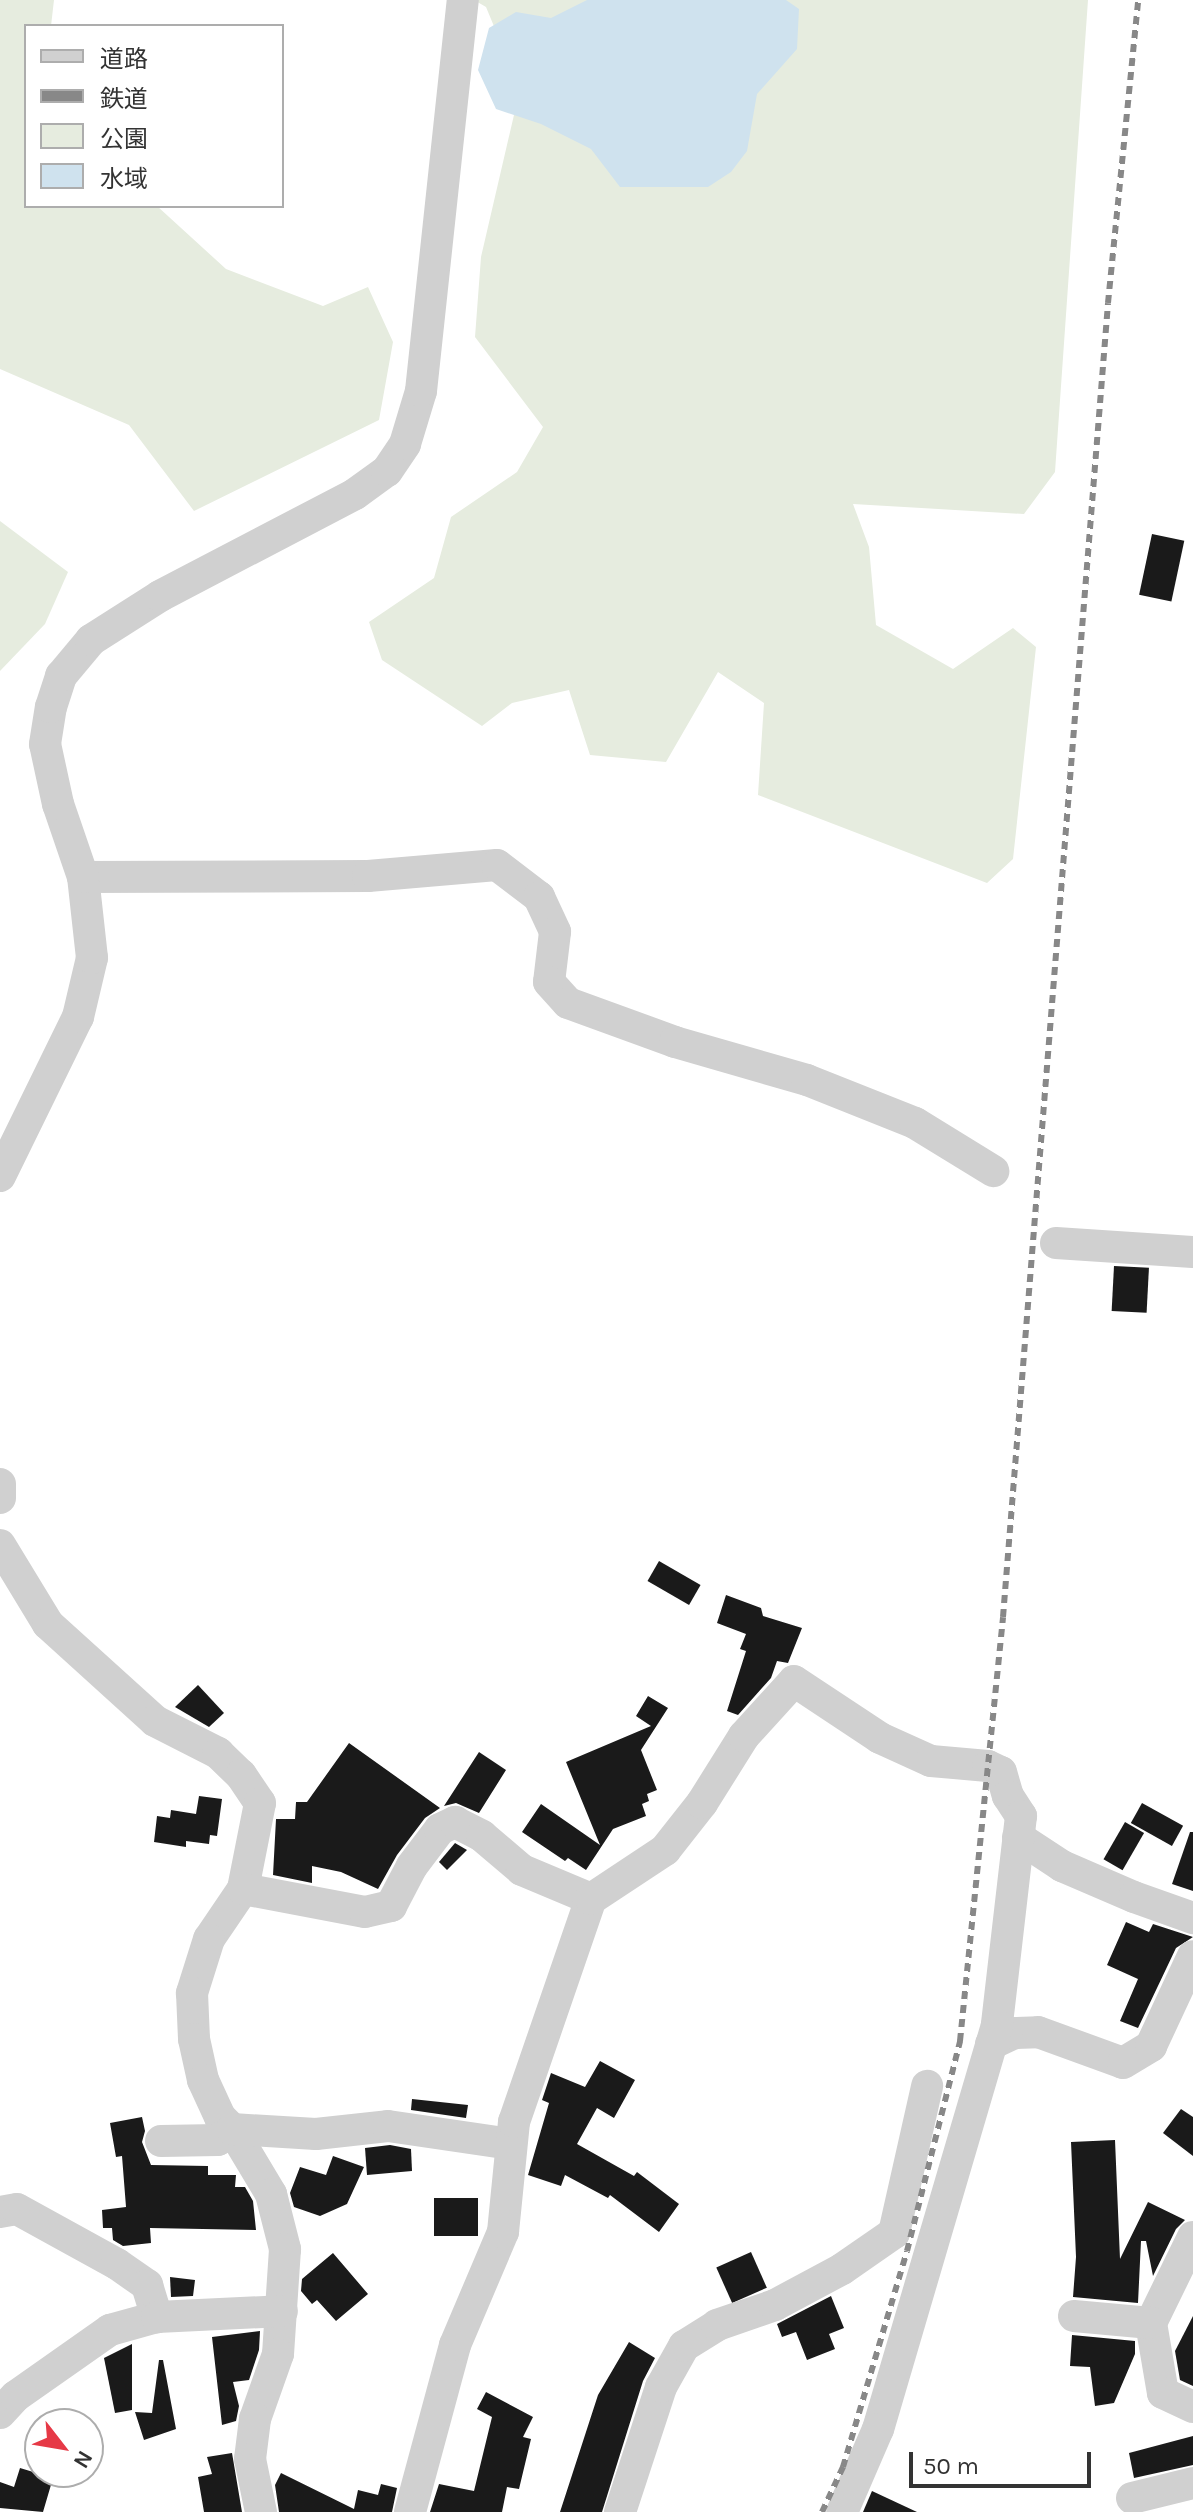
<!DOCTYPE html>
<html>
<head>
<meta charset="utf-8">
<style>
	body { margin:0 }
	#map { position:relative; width:1193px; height:2512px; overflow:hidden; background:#fff; font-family:Karla,"Noto Sans JP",sans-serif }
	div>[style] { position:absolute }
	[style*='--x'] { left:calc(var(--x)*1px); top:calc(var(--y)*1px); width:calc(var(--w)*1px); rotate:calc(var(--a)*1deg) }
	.green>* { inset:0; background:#e6ecdf }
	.water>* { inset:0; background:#cfe2ee }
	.building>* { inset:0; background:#1a1a1a; transform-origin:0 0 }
	.minor>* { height:32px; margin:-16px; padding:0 16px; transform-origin:16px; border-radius:16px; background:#d0d0d0 }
	.rail>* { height:6px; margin-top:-3px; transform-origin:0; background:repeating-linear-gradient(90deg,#888 0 8px,transparent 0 14px) }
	span { translate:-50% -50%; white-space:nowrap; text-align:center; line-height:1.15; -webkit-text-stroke:8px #fff; paint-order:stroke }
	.legend { position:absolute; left:24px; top:24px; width:260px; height:184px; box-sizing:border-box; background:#fff; border:2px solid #adadad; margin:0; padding:10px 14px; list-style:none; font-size:24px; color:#333 }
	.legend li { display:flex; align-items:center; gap:16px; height:40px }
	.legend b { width:40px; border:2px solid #adadad }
	.north { position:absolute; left:24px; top:2408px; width:80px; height:80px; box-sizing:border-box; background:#fff; border:2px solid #adadad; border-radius:50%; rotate:121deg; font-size:22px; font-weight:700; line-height:32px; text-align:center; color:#333 }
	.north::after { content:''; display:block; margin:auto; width:28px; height:36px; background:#e63946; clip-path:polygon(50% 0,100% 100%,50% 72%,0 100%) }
	.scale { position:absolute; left:909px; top:2452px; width:182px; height:36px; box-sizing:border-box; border:4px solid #333; border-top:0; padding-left:10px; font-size:24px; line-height:28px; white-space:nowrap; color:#333; -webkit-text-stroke:6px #fff; paint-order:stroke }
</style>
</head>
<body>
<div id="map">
	<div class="green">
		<i style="clip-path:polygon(0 0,54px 0,51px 26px,26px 26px,26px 206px,157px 206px,226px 269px,323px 306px,368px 287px,393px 342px,379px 420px,194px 511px,129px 425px,0 369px)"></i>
		<i style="clip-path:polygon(474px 0,1088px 0,1055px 472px,1024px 514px,853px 504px,869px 547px,876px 625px,953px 669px,1013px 628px,1036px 647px,1013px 859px,987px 883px,758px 795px,764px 703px,718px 672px,666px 762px,590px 755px,569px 690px,512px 703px,482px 726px,382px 660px,369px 622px,434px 578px,451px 517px,517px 472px,543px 427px,475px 337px,481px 257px,520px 89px,486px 7px)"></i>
		<i style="clip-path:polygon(0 521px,68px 572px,45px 624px,0 671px)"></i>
	</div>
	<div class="water">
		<i style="clip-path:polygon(587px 0,786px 0,799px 9px,797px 49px,757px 94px,747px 151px,731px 172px,708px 187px,620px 187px,591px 149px,541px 124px,496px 109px,478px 70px,489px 28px,516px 12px,551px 18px)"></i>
	</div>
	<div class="building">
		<i style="left:1152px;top:534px;width:33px;height:62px;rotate:12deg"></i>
		<i style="left:1114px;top:1266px;width:35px;height:45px;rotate:3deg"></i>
		<i style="left:659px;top:1561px;width:48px;height:23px;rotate:30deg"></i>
		<i style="clip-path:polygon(726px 1595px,761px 1608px,763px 1616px,802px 1628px,788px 1663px,777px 1661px,771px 1678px,738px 1715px,727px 1711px,746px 1651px,740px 1649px,746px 1634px,717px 1623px)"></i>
		<i style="clip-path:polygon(198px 1685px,224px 1713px,209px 1727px,175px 1707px)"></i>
		<i style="clip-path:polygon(648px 1696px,668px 1708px,641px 1750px,657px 1790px,647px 1794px,649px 1801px,642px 1804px,646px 1816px,613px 1829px,586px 1870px,568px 1858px,565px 1861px,522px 1832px,541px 1804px,600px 1845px,566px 1762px,651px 1726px,636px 1716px)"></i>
		<i style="clip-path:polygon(349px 1743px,440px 1808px,425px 1818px,397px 1855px,378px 1889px,341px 1872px,312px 1866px,312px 1883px,273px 1875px,276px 1819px,295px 1819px,296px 1802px,307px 1802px)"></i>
		<i style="clip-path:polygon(479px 1752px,506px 1770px,479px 1813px,456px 1803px,444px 1806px)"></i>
		<i style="clip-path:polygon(199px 1796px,222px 1799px,217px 1836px,210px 1835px,209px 1844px,186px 1841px,186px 1847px,154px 1842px,157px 1816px,170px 1818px,171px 1810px,196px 1814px)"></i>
		<i style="left:1142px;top:1803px;width:47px;height:23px;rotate:29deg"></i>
		<i style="left:1125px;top:1822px;width:22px;height:43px;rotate:30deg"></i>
		<i style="clip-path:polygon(1190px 1832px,1193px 1832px,1193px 1891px,1172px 1884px)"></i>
		<i style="clip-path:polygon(455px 1843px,467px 1850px,447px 1870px,439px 1862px)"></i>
		<i style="clip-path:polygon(1126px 1922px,1149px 1932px,1153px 1924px,1193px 1937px,1176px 1948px,1138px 2028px,1120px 2021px,1138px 1979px,1107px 1965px)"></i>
		<i style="clip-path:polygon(600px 2061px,635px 2080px,614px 2118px,597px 2108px,577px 2144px,634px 2176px,637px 2172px,679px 2204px,659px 2232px,610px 2195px,608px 2198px,565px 2175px,561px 2186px,528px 2175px,549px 2103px,542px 2100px,551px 2073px,585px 2087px)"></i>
		<i style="clip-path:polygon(412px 2099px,468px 2105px,466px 2118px,411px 2110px)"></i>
		<i style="clip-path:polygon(1181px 2109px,1193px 2117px,1193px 2156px,1163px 2133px)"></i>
		<i style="clip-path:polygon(142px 2117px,145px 2131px,142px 2142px,151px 2165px,208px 2166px,208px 2175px,236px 2175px,235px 2187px,245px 2187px,253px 2201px,256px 2230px,150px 2228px,151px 2243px,123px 2246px,113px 2240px,112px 2228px,103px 2228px,102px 2210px,126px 2207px,122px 2156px,116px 2157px,110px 2123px)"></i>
		<i style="clip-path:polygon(1115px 2140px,1120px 2259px,1148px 2202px,1185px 2220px,1176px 2229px,1153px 2276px,1146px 2241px,1141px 2241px,1138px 2303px,1073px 2297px,1076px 2257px,1071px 2142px)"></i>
		<i style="clip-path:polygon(390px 2145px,411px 2149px,412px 2171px,367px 2175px,365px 2148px)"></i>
		<i style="clip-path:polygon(333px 2156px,364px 2167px,347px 2204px,320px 2216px,294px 2207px,290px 2193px,300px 2167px,326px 2175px)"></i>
		<i style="left:478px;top:2198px;width:38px;height:44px;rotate:90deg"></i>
		<i style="left:751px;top:2252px;width:39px;height:38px;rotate:66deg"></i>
		<i style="clip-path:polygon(333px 2253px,368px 2294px,336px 2321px,317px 2300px,312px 2304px,301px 2291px,302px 2279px)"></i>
		<i style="clip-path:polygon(170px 2277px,195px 2280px,193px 2296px,171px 2297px)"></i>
		<i style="clip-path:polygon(831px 2296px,844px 2328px,829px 2334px,835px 2349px,807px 2360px,796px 2332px,782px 2337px,777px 2324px)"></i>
		<i style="clip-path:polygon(1193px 2316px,1193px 2386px,1180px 2380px,1175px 2351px)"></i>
		<i style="clip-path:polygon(260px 2331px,259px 2350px,249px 2380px,233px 2382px,239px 2406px,236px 2421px,222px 2425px,212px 2337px)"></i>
		<i style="clip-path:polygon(1072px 2335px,1135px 2341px,1135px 2354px,1114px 2403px,1095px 2406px,1090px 2367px,1070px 2366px)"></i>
		<i style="clip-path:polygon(629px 2342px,655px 2358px,643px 2381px,602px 2512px,560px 2512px,598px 2395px)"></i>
		<i style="clip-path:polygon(132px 2344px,132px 2410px,115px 2413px,104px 2358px)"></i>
		<i style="clip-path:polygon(159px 2360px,163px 2360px,176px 2429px,144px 2440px,135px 2412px,152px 2413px)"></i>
		<i style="clip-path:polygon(486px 2392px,533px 2417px,523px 2437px,531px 2439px,519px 2489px,507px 2487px,502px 2512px,430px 2512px,439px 2484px,474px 2491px,492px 2417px,477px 2409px)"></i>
		<i style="clip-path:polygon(1193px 2436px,1193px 2465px,1134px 2478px,1129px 2453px)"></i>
		<i style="clip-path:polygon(232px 2453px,242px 2512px,204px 2512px,198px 2477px,212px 2474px,207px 2457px)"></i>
		<i style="clip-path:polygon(20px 2468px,53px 2478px,43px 2512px,0 2508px,0 2482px,14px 2487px)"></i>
		<i style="clip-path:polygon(281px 2473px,354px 2509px,358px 2490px,378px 2495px,381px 2484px,397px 2488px,392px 2512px,279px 2512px,275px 2485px)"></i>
		<i style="clip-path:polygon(872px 2491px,917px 2512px,863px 2512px)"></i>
	</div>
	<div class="minor">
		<i style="--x:83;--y:877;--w:285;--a:-0.2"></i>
		<i style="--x:368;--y:876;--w:129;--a:-4.9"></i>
		<i style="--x:497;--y:865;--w:53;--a:37.3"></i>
		<i style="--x:539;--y:897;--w:38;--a:65"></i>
		<i style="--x:555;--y:932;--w:50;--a:96.8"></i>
		<i style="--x:549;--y:982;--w:28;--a:48"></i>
		<i style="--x:568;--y:1003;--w:114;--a:20"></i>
		<i style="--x:675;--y:1042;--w:137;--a:16.1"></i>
		<i style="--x:807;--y:1080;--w:116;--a:21.7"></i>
		<i style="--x:915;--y:1123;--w:92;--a:31.6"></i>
		<i style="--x:0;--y:1176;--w:177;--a:-63.9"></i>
		<i style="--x:78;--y:1017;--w:61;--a:-76.7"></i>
		<i style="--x:92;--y:958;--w:81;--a:-96.3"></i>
		<i style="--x:83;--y:877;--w:77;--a:-108.9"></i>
		<i style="--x:58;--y:804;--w:61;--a:-102.2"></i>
		<i style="--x:45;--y:744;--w:37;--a:-81"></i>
		<i style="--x:51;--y:707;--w:33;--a:-72"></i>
		<i style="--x:61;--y:676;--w:47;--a:-50.2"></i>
		<i style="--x:91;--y:640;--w:82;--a:-32.5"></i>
		<i style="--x:160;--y:596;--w:220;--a:-27.6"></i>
		<i style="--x:355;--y:494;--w:39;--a:-36"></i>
		<i style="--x:387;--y:471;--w:32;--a:-56"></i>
		<i style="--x:405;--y:444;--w:55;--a:-73.2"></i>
		<i style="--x:421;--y:391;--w:393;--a:-83.9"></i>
		<i style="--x:1056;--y:1243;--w:137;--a:3.8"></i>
		<i style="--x:0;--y:1484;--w:14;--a:90"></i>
		<i style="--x:0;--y:1545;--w:92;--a:58.7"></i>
		<i style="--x:48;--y:1624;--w:144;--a:42.2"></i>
		<i style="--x:155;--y:1721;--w:71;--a:26.9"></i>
		<i style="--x:218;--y:1753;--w:32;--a:44"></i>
		<i style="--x:241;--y:1775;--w:34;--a:56"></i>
		<i style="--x:260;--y:1803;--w:88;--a:101.2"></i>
		<i style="--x:243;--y:1889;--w:60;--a:124.2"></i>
		<i style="--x:209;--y:1939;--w:57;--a:107.5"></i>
		<i style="--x:192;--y:1993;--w:46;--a:87.5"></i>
		<i style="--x:194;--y:2039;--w:42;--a:77.6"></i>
		<i style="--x:203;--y:2080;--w:41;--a:65.3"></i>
		<i style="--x:220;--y:2117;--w:17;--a:45"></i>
		<i style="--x:232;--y:2129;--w:76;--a:59"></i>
		<i style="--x:271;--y:2194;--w:57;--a:75.7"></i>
		<i style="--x:285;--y:2249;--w:105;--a:93.8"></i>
		<i style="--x:278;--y:2354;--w:69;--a:109.5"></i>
		<i style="--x:255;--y:2419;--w:40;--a:97.1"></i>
		<i style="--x:250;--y:2459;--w:54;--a:78.3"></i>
		<i style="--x:1018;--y:1837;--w:53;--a:33.4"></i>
		<i style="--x:1062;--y:1866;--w:78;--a:23.3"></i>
		<i style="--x:1134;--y:1897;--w:63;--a:19.6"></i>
		<i style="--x:243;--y:1889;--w:124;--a:10.7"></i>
		<i style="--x:365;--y:1912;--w:27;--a:-13"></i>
		<i style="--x:391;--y:1906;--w:45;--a:-62.3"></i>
		<i style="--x:412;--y:1866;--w:46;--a:-52.9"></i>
		<i style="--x:440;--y:1829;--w:17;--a:-25"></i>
		<i style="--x:455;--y:1822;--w:30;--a:27"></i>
		<i style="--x:482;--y:1836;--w:52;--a:40.4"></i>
		<i style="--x:522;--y:1870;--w:75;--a:22.8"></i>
		<i style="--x:991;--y:2044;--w:26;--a:-25"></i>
		<i style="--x:1015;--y:2033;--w:23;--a:-2"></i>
		<i style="--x:1038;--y:2032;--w:90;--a:20"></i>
		<i style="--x:1123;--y:2063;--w:33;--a:-31"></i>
		<i style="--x:1151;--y:2046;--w:99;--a:-65"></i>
		<i style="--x:161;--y:2141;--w:57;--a:-1"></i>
		<i style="--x:218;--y:2140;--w:18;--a:-38"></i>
		<i style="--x:232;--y:2129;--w:84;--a:3.4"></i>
		<i style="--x:316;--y:2134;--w:72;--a:-6.3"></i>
		<i style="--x:388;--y:2126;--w:124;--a:8.3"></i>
		<i style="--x:0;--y:2212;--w:17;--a:-10"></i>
		<i style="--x:17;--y:2209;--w:114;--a:28.8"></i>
		<i style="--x:117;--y:2264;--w:37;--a:35"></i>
		<i style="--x:147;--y:2285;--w:34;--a:73"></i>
		<i style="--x:1193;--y:2237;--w:96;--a:116"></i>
		<i style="--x:1151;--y:2323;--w:71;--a:80.3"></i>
		<i style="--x:1163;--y:2393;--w:33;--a:25"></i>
		<i style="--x:1074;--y:2316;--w:77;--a:5.2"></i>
		<i style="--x:0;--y:2413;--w:23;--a:-47"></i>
		<i style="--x:16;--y:2396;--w:115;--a:-35.1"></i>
		<i style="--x:110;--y:2330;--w:49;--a:-15.5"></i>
		<i style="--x:157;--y:2317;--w:125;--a:-2.7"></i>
		<i style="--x:1132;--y:2498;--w:63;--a:-13.8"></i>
		<i style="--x:410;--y:2512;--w:173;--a:-74.9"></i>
		<i style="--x:455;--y:2345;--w:123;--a:-67"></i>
		<i style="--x:503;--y:2232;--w:111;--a:-84.3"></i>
		<i style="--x:514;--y:2122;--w:236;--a:-71"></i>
		<i style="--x:591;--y:1899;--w:89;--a:-33.5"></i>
		<i style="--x:665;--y:1850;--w:60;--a:-51.8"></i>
		<i style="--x:702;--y:1803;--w:79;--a:-57.9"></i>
		<i style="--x:744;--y:1736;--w:74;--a:-47.7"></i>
		<i style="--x:794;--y:1681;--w:103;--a:33.5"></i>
		<i style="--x:880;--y:1738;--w:56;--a:24.3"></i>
		<i style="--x:931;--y:1761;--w:57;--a:5"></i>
		<i style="--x:988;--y:1766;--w:14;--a:25"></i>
		<i style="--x:1001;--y:1772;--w:25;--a:74"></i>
		<i style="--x:1008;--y:1796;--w:24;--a:57"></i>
		<i style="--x:1021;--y:1816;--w:210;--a:96.6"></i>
		<i style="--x:997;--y:2025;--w:421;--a:106.4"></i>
		<i style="--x:878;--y:2429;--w:90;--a:113.4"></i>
		<i style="--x:620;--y:2512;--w:132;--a:-71.8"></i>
		<i style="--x:661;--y:2387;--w:47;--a:-60.7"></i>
		<i style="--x:684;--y:2346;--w:39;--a:-32"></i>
		<i style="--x:717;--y:2325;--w:61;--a:-19"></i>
		<i style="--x:775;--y:2305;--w:76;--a:-28.2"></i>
		<i style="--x:842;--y:2269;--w:63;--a:-34.7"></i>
		<i style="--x:894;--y:2233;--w:151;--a:-77.3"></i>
	</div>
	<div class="rail">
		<i style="--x:822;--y:2512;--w:50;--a:-65"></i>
		<i style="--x:843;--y:2467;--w:225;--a:-73.5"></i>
		<i style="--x:907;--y:2251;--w:217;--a:-75.8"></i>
		<i style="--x:960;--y:2041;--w:426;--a:-84.2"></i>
		<i style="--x:1003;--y:1617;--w:1318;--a:-85.43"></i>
		<i style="--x:1108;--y:303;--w:304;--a:-84.3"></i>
	</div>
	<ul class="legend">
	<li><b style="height:10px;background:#d0d0d0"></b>道路</li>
	<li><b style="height:10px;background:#888"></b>鉄道</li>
	<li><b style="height:22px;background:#e6ecdf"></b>公園</li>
	<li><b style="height:22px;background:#cfe2ee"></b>水域</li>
	</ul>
	<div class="north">N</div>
	<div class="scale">50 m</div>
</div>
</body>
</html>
